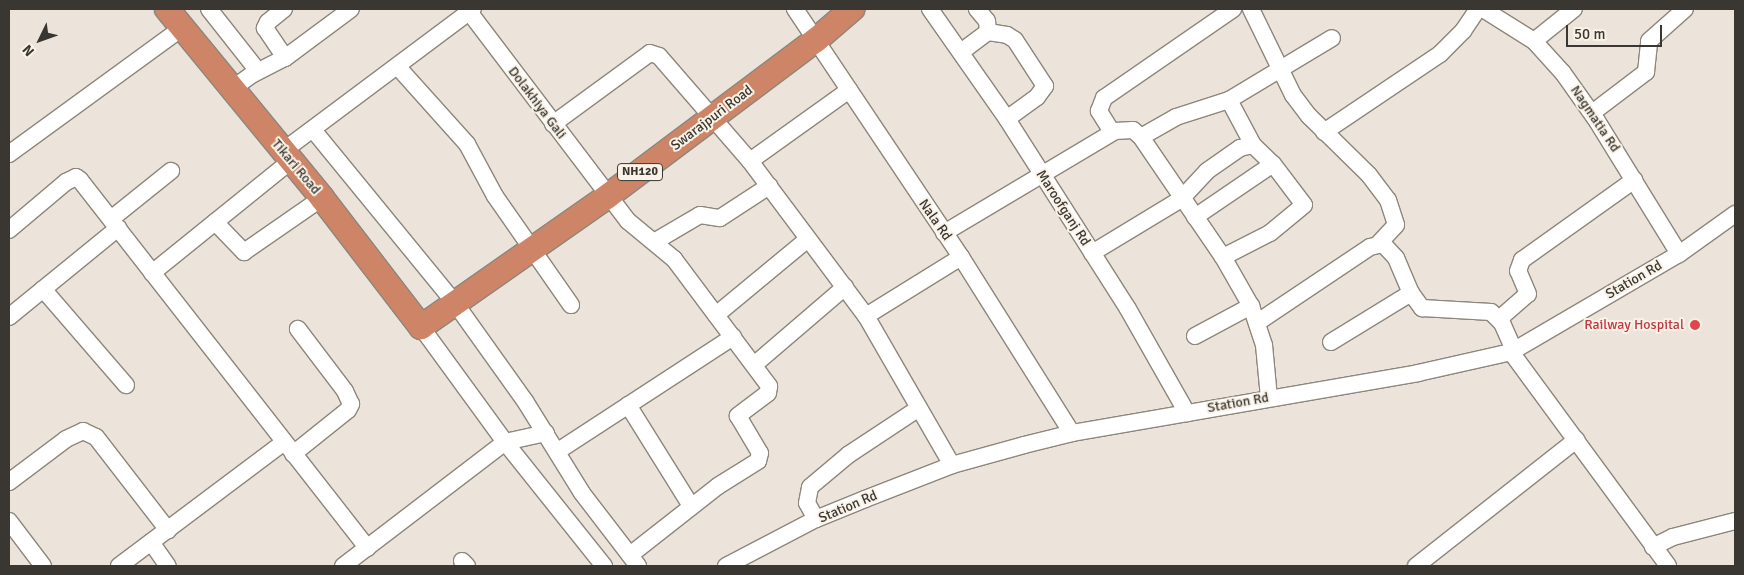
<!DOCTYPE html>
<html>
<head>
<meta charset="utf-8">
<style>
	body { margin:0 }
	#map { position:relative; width:1744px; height:575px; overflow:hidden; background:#ece4da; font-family:Signika,sans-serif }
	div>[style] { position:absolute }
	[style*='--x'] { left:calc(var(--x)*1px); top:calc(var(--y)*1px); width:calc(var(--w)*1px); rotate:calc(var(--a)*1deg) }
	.roads { filter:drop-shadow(1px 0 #8d867c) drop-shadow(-1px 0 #8d867c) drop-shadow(0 1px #8d867c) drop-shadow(0 -1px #8d867c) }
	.minor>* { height:16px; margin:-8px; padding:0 8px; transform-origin:8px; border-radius:8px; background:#fff }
	.highway>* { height:24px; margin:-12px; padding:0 12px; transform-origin:12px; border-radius:12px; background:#ce8567 }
	.dots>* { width:14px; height:14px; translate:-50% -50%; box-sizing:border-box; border:2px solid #f9f2e7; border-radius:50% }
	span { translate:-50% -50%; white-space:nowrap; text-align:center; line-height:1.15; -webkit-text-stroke:4px #f9f2e7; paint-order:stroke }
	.shield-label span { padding:1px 4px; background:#f9f2e7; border:1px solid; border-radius:4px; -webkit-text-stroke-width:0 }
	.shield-label { font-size:12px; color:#3a3733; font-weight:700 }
	.street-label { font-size:14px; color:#3a3733 }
	.health-label { font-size:14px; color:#be3a42 }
	.right { translate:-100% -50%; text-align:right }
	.frame { position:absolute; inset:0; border:10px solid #3a3733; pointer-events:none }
	.north { position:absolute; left:15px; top:15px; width:50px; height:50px; -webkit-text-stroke:4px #f9f2e7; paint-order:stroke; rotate:228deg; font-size:14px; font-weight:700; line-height:20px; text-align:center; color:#3a3733 }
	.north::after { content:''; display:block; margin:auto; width:18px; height:22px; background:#3a3733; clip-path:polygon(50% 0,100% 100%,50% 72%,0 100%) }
	.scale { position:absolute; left:1566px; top:25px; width:96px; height:22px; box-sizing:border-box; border:2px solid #3a3733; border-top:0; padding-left:6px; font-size:15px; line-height:18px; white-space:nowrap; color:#3a3733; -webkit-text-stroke:4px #f9f2e7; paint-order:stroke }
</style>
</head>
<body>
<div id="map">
	<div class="roads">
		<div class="minor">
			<i style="--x:209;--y:9;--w:79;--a:51.7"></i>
			<i style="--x:284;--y:9;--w:21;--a:141"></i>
			<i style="--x:268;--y:22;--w:7;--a:117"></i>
			<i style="--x:265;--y:28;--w:36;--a:56"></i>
			<i style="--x:467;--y:9;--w:266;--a:52.8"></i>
			<i style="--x:628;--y:221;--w:60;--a:39.6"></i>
			<i style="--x:674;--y:259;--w:159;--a:53.2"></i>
			<i style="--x:769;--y:386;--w:7;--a:98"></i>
			<i style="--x:768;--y:393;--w:38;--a:143"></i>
			<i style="--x:738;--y:416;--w:43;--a:59.3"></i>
			<i style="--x:760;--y:453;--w:8;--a:104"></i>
			<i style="--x:758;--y:461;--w:47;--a:148"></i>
			<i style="--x:718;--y:486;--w:112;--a:141.9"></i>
			<i style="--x:795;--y:9;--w:298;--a:56.2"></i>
			<i style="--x:961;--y:257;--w:208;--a:57.8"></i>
			<i style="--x:930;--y:9;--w:134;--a:55"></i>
			<i style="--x:1007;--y:119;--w:225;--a:57.5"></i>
			<i style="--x:1128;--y:309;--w:120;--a:60.4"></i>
			<i style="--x:1251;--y:9;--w:96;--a:64"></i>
			<i style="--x:1293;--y:95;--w:26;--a:53"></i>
			<i style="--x:1309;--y:116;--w:84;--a:44.5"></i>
			<i style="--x:1369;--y:175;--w:31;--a:53"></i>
			<i style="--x:1388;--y:200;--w:26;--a:72"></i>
			<i style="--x:1396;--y:225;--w:26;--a:133"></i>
			<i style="--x:1483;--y:9;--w:60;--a:32.1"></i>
			<i style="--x:1534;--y:41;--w:43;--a:47.8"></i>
			<i style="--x:1563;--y:73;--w:59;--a:54.7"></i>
			<i style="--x:1597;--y:121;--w:156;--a:58.3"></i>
			<i style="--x:988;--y:32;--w:19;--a:9"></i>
			<i style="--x:1007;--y:35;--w:9;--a:32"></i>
			<i style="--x:1015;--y:40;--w:55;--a:56.9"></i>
			<i style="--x:1045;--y:86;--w:14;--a:126"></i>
			<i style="--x:1037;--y:97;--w:37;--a:144"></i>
			<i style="--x:1534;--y:41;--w:51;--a:-38.7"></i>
			<i style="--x:961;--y:52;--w:34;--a:-37"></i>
			<i style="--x:988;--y:32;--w:11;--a:-95"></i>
			<i style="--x:987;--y:21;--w:16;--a:-130"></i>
			<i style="--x:397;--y:66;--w:105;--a:48.1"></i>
			<i style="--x:467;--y:144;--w:59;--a:61.7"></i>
			<i style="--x:495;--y:196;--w:133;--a:55.1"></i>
			<i style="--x:232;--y:89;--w:26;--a:-36"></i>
			<i style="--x:253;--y:74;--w:36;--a:-27"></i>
			<i style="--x:285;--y:58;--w:82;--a:-36.6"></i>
			<i style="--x:1229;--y:100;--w:51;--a:61.9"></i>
			<i style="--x:1592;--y:113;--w:68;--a:-37.2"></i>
			<i style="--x:1646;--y:72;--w:31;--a:-84"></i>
			<i style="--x:1649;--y:41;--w:48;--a:-41.6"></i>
			<i style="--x:553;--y:124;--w:120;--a:-36.2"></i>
			<i style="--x:650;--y:53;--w:9;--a:18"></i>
			<i style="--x:659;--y:56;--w:139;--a:49.1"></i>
			<i style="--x:750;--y:161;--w:194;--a:53.2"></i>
			<i style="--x:866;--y:316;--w:172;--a:60"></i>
			<i style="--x:314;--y:131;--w:222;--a:50.7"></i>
			<i style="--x:455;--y:303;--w:120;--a:54.5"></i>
			<i style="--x:525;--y:401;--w:108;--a:58.2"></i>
			<i style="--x:582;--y:493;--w:92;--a:52.5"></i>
			<i style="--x:1112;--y:132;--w:25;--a:-122"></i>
			<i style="--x:1099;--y:111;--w:14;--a:-69"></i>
			<i style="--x:1104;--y:98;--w:157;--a:-34.6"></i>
			<i style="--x:1324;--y:132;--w:140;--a:-33.9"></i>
			<i style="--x:1440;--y:54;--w:33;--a:-45"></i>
			<i style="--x:1463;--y:31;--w:27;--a:-56"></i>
			<i style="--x:1141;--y:137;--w:40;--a:-29.7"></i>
			<i style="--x:1176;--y:117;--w:56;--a:-17.8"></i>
			<i style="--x:1229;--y:100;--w:120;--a:-31"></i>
			<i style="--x:283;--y:151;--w:237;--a:-36.8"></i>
			<i style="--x:9;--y:154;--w:214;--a:-36.1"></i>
			<i style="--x:750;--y:161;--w:122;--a:-35.6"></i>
			<i style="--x:1195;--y:217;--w:94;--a:-34.2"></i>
			<i style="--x:111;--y:219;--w:77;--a:-38.7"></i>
			<i style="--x:215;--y:222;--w:42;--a:46"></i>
			<i style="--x:244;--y:252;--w:95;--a:-34.7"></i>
			<i style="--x:9;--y:230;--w:75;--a:-40.1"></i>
			<i style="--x:66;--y:182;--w:11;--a:-27"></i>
			<i style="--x:76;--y:177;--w:5;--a:37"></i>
			<i style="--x:80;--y:180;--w:467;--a:52"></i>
			<i style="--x:944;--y:233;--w:199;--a:-30.8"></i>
			<i style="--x:1115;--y:131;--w:18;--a:-3"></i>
			<i style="--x:1133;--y:130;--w:11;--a:41"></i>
			<i style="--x:1141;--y:137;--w:145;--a:55.7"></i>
			<i style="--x:1223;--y:257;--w:56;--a:60.3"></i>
			<i style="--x:1251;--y:306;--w:41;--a:71.6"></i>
			<i style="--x:1264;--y:345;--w:53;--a:84.6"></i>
			<i style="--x:654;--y:242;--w:53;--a:-30.4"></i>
			<i style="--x:700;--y:215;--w:20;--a:9"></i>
			<i style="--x:720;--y:218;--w:59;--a:-33.1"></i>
			<i style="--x:1092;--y:253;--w:104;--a:-31.2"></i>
			<i style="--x:1181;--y:199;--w:38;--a:-47"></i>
			<i style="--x:1207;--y:171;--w:40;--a:-34.9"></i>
			<i style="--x:1240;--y:148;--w:13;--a:-13"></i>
			<i style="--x:1253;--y:145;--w:28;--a:44"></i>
			<i style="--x:1273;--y:164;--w:51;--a:52.9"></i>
			<i style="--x:1304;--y:205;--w:44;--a:140.5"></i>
			<i style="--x:1270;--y:233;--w:53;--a:152.9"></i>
			<i style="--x:152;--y:273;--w:179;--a:-38.9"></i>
			<i style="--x:43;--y:289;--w:127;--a:49.2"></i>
			<i style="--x:716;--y:315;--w:119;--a:-39.6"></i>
			<i style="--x:866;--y:316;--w:112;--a:-31.8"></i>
			<i style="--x:9;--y:317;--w:141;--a:-39.2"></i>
			<i style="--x:1499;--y:319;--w:38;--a:-41"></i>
			<i style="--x:1528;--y:294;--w:25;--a:-113"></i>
			<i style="--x:1518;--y:271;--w:12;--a:-70"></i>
			<i style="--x:1522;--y:260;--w:138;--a:-35.5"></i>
			<i style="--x:1258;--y:322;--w:135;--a:-33.8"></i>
			<i style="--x:1370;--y:247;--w:13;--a:-13"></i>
			<i style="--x:1383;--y:244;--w:19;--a:47"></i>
			<i style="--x:1396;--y:258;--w:38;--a:67"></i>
			<i style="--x:1411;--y:293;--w:19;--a:54"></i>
			<i style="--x:1422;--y:308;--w:69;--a:3.3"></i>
			<i style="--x:1491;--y:312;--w:16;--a:45"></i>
			<i style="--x:1502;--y:323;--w:30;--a:66"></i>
			<i style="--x:1195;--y:336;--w:64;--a:-28.2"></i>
			<i style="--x:1331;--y:342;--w:94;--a:-31.5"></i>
			<i style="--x:1511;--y:352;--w:265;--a:53.7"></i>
			<i style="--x:754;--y:365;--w:120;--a:-40.6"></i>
			<i style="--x:628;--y:405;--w:119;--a:58"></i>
			<i style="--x:546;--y:433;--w:42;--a:167.6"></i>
			<i style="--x:505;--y:442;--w:159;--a:51.4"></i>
			<i style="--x:558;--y:451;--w:209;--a:-33.1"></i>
			<i style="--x:293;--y:454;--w:70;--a:-38.7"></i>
			<i style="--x:348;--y:410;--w:7;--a:-63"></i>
			<i style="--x:351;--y:404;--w:14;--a:-115"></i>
			<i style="--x:345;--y:391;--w:78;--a:-127.2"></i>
			<i style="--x:9;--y:482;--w:71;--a:-37"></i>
			<i style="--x:66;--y:439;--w:19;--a:-25"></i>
			<i style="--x:83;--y:431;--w:14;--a:25"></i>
			<i style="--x:96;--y:437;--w:118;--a:52.3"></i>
			<i style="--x:816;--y:519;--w:18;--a:-119"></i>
			<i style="--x:807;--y:503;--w:16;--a:-79"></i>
			<i style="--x:810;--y:487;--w:50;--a:-40.1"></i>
			<i style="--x:848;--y:455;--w:85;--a:-33.5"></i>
			<i style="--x:9;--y:521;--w:56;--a:52.9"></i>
			<i style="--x:151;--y:542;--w:29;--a:55"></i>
			<i style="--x:1653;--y:547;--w:22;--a:-27"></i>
			<i style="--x:1673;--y:537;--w:64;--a:-14.5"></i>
			<i style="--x:462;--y:561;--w:7;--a:45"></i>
			<i style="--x:119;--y:566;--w:206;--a:-36.9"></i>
			<i style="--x:343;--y:566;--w:204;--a:-37.4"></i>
			<i style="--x:505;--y:442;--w:142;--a:-126.1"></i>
			<i style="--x:726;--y:566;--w:102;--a:-27.6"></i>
			<i style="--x:816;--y:519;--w:53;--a:-22.2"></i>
			<i style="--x:865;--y:499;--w:93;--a:-21.3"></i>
			<i style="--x:952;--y:465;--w:75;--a:-15.5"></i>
			<i style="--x:1024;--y:445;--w:49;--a:-14"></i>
			<i style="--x:1072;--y:433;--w:351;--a:-9.8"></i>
			<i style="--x:1418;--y:373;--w:95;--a:-12.7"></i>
			<i style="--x:1511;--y:352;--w:194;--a:-30.3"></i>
			<i style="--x:1679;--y:254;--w:69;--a:-35.5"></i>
			<i style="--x:1416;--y:566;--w:204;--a:-38.2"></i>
		</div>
		<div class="highway">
			<i style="--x:167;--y:9;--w:244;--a:50.6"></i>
			<i style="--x:322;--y:198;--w:163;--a:52.5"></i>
			<i style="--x:421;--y:327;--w:228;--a:-35"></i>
			<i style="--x:608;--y:196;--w:260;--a:-36.9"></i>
			<i style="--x:816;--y:40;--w:48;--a:-40.7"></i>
		</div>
	</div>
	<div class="dots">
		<i style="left:1695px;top:325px;background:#e0444e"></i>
	</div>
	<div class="shield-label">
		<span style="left:640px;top:172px">NH120</span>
	</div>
	<div class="street-label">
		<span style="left:537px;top:103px;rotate:53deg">Dolakhiya Gali</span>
		<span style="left:712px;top:118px;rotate:-37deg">Swarajpuri Road</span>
		<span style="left:1595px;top:119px;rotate:56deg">Nagmatia Rd</span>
		<span style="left:296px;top:167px;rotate:50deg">Tikari Road</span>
		<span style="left:1063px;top:208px;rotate:57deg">Maroofganj Rd</span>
		<span style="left:935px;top:220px;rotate:55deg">Nala Rd</span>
		<span style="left:1634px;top:280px;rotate:-30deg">Station Rd</span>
		<span style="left:1238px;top:403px;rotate:-10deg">Station Rd</span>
		<span style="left:848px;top:507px;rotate:-23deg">Station Rd</span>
	</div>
	<div class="health-label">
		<span class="right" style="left:1684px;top:325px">Railway Hospital</span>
	</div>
	<div class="frame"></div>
	<div class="north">N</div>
	<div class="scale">50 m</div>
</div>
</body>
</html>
